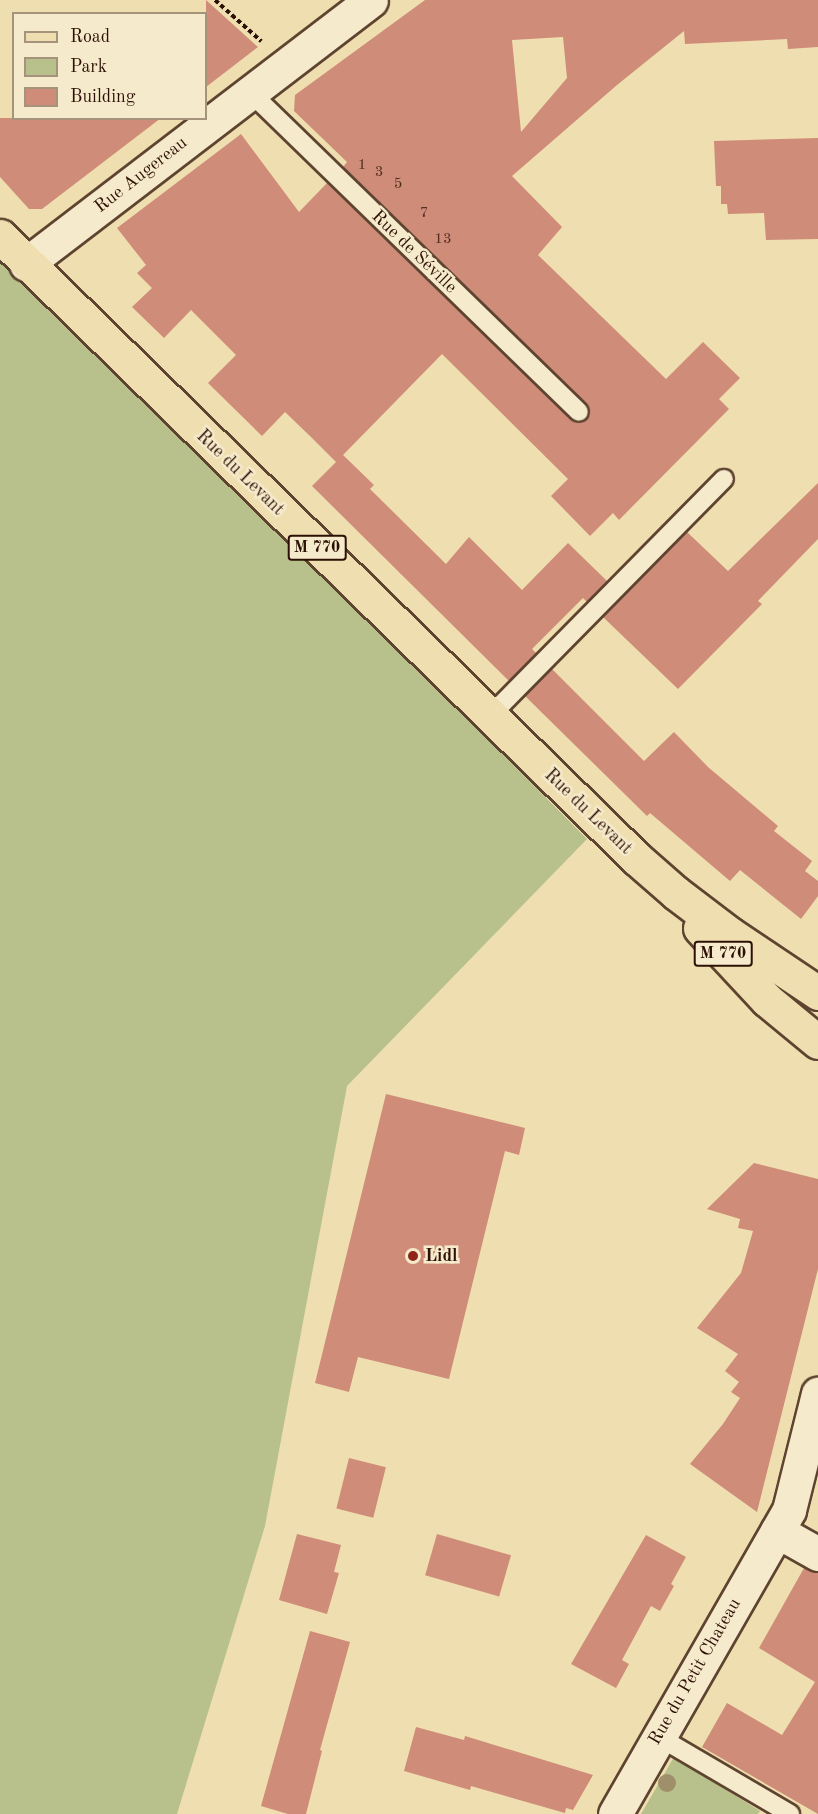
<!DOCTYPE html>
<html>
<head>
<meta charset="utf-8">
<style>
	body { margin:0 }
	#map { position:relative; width:818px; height:1814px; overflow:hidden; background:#efdeaf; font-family:"Old Standard TT",serif }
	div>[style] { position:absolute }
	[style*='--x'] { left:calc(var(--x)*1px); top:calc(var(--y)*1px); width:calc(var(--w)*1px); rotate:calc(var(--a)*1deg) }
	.green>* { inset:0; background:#b8c18b }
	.building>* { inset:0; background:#cf8c79; transform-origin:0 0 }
	.path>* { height:4px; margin-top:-2px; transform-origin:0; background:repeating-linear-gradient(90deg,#2d1005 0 4.5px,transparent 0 7.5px) }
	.roads { filter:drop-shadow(2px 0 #5e4430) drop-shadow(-2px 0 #5e4430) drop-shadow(0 2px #5e4430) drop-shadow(0 -2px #5e4430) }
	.service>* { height:18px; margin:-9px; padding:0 9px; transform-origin:9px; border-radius:9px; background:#f5eacb }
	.minor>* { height:33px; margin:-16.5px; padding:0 16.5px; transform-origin:16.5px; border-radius:16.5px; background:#f5eacb }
	.tertiary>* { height:33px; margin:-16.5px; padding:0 16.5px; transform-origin:16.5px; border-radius:16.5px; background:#f5eacb }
	.primary>* { height:33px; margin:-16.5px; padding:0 16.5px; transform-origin:16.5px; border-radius:16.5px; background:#efdeaf }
	.trees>* { width:18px; height:18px; margin:-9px; border-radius:50%; background:#9f8f6b }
	.dots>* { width:16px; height:16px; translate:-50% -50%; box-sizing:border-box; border:3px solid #f5eacb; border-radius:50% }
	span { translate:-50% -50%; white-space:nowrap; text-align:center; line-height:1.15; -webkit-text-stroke:5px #f5eacb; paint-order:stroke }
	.number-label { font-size:15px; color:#562f22 }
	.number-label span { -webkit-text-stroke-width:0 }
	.shield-label span { padding:2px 4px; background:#f5eacb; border:2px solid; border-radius:4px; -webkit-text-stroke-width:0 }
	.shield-label { font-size:16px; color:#2d1005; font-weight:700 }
	.street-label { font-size:18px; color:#2d1005 }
	.poi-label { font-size:18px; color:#2d1005; font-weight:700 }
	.left { translate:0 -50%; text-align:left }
	.legend { position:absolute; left:12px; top:12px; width:195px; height:108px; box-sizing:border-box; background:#f5eacb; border:2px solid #a5937c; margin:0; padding:8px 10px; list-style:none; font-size:18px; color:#2d1005 }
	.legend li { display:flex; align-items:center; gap:12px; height:30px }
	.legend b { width:30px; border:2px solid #a5937c }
</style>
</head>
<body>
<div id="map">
	<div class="green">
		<i style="clip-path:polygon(0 249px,587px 839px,347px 1086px,265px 1526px,177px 1814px,0 1814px)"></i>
		<i style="clip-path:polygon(674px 1757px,760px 1811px,758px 1814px,641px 1814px)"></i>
	</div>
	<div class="building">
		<i style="clip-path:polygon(206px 0,258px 47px,206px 87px)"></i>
		<i style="clip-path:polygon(evenodd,425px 0,818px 0,818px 47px,788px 49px,787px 39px,685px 44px,684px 31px,617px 85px,512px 176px,562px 227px,538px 255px,666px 379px,703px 342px,740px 378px,719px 399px,729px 409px,619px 520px,613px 513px,590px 536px,551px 496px,568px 479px,442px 354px,343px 455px,374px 485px,370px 489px,446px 564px,469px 537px,522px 590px,568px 543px,607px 581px,587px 602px,583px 598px,532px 649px,536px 653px,509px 681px,312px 486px,336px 462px,311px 437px,285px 412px,262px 436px,208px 383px,236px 355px,191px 310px,164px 338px,132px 307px,152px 288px,137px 273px,146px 265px,117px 228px,241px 134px,299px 212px,327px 183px,571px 420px,577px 423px,587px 420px,590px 414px,587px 404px,343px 167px,347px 162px,294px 111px,295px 95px,425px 0,563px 37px,567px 78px,521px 132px,512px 40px,563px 37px)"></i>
		<i style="clip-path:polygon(0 118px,161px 118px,42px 209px,29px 209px,0 177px)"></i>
		<i style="clip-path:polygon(818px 138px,818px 239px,766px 240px,764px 213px,728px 214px,727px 204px,721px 204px,721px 186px,716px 186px,714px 141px)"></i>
		<i style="clip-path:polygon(818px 483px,818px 539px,758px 601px,762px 604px,678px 689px,603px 617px,687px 532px,728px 571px)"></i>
		<i style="clip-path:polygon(552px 669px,644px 761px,674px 732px,708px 767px,778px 826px,774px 831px,812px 861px,805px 871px,818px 881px,818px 896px,801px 919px,740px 870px,730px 881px,650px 813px,647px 816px,525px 696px)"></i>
		<i style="clip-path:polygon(386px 1094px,525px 1128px,519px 1155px,505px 1151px,449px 1379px,358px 1357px,349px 1392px,315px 1383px)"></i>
		<i style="clip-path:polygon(754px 1163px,818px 1179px,818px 1269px,757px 1512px,690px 1464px,723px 1424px,740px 1398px,731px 1392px,739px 1382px,725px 1371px,738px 1354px,697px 1328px,741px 1273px,753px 1231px,738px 1228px,740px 1219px,707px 1209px)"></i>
		<i style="left:349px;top:1458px;width:38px;height:52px;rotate:14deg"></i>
		<i style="clip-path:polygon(297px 1534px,341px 1545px,334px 1572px,339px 1573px,327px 1614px,279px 1600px)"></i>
		<i style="left:437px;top:1534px;width:77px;height:43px;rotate:16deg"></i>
		<i style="clip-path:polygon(646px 1535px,686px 1557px,671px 1584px,674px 1586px,660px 1611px,651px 1606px,622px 1660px,629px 1664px,616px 1688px,571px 1664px)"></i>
		<i style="clip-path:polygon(804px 1568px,818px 1573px,818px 1814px,702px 1747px,727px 1703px,782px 1735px,815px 1682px,759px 1648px)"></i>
		<i style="clip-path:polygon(310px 1631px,350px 1642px,320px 1750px,322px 1751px,306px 1814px,288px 1814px,261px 1806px)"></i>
		<i style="clip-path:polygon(416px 1727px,464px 1740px,465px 1736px,593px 1775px,573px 1810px,566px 1808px,565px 1813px,471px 1786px,470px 1790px,404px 1771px)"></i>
	</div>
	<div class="path">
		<i style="--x:215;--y:0;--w:62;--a:41.7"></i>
	</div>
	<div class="roads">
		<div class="service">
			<i style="--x:249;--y:91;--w:460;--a:44.2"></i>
			<i style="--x:490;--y:716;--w:333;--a:-45.4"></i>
			<i style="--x:659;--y:1737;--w:152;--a:30.4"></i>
		</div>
		<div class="minor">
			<i style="--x:26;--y:264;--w:434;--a:-37.4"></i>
		</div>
		<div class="tertiary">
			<i style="--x:777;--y:1531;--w:47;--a:29.3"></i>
			<i style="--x:615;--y:1814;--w:350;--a:-60.2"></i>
			<i style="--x:789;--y:1510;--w:120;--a:-76"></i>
		</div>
		<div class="primary">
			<i style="--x:0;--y:236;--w:890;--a:44.36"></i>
			<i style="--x:636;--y:858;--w:53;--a:41.2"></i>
			<i style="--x:676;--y:893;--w:68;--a:37.2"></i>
			<i style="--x:730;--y:934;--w:106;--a:33.8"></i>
			<i style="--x:700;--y:928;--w:98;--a:47.1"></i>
			<i style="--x:767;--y:1000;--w:66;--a:39.5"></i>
		</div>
	</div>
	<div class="trees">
		<i style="left:667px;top:1783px"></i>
	</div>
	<div class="dots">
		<i style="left:413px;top:1256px;background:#8f2418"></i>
	</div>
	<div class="number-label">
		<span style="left:362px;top:166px">1</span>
		<span style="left:379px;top:173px">3</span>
		<span style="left:398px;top:185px">5</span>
		<span style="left:424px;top:214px">7</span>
		<span style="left:443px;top:240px">13</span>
	</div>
	<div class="shield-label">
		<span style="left:317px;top:548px">M 770</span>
		<span style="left:723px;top:954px">M 770</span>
	</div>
	<div class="street-label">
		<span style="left:141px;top:175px;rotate:-38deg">Rue Augereau</span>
		<span style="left:414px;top:252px;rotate:44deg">Rue de Séville</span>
		<span style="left:240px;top:473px;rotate:44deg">Rue du Levant</span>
		<span style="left:588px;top:812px;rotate:44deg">Rue du Levant</span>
		<span style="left:695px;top:1672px;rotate:-60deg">Rue du Petit Chateau</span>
	</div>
	<div class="poi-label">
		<span class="left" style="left:425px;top:1256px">Lidl</span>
	</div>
	<ul class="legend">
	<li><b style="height:8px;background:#efdeaf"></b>Road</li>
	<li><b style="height:16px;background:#b8c18b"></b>Park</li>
	<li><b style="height:16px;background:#cf8c79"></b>Building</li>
	</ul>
</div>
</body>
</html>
